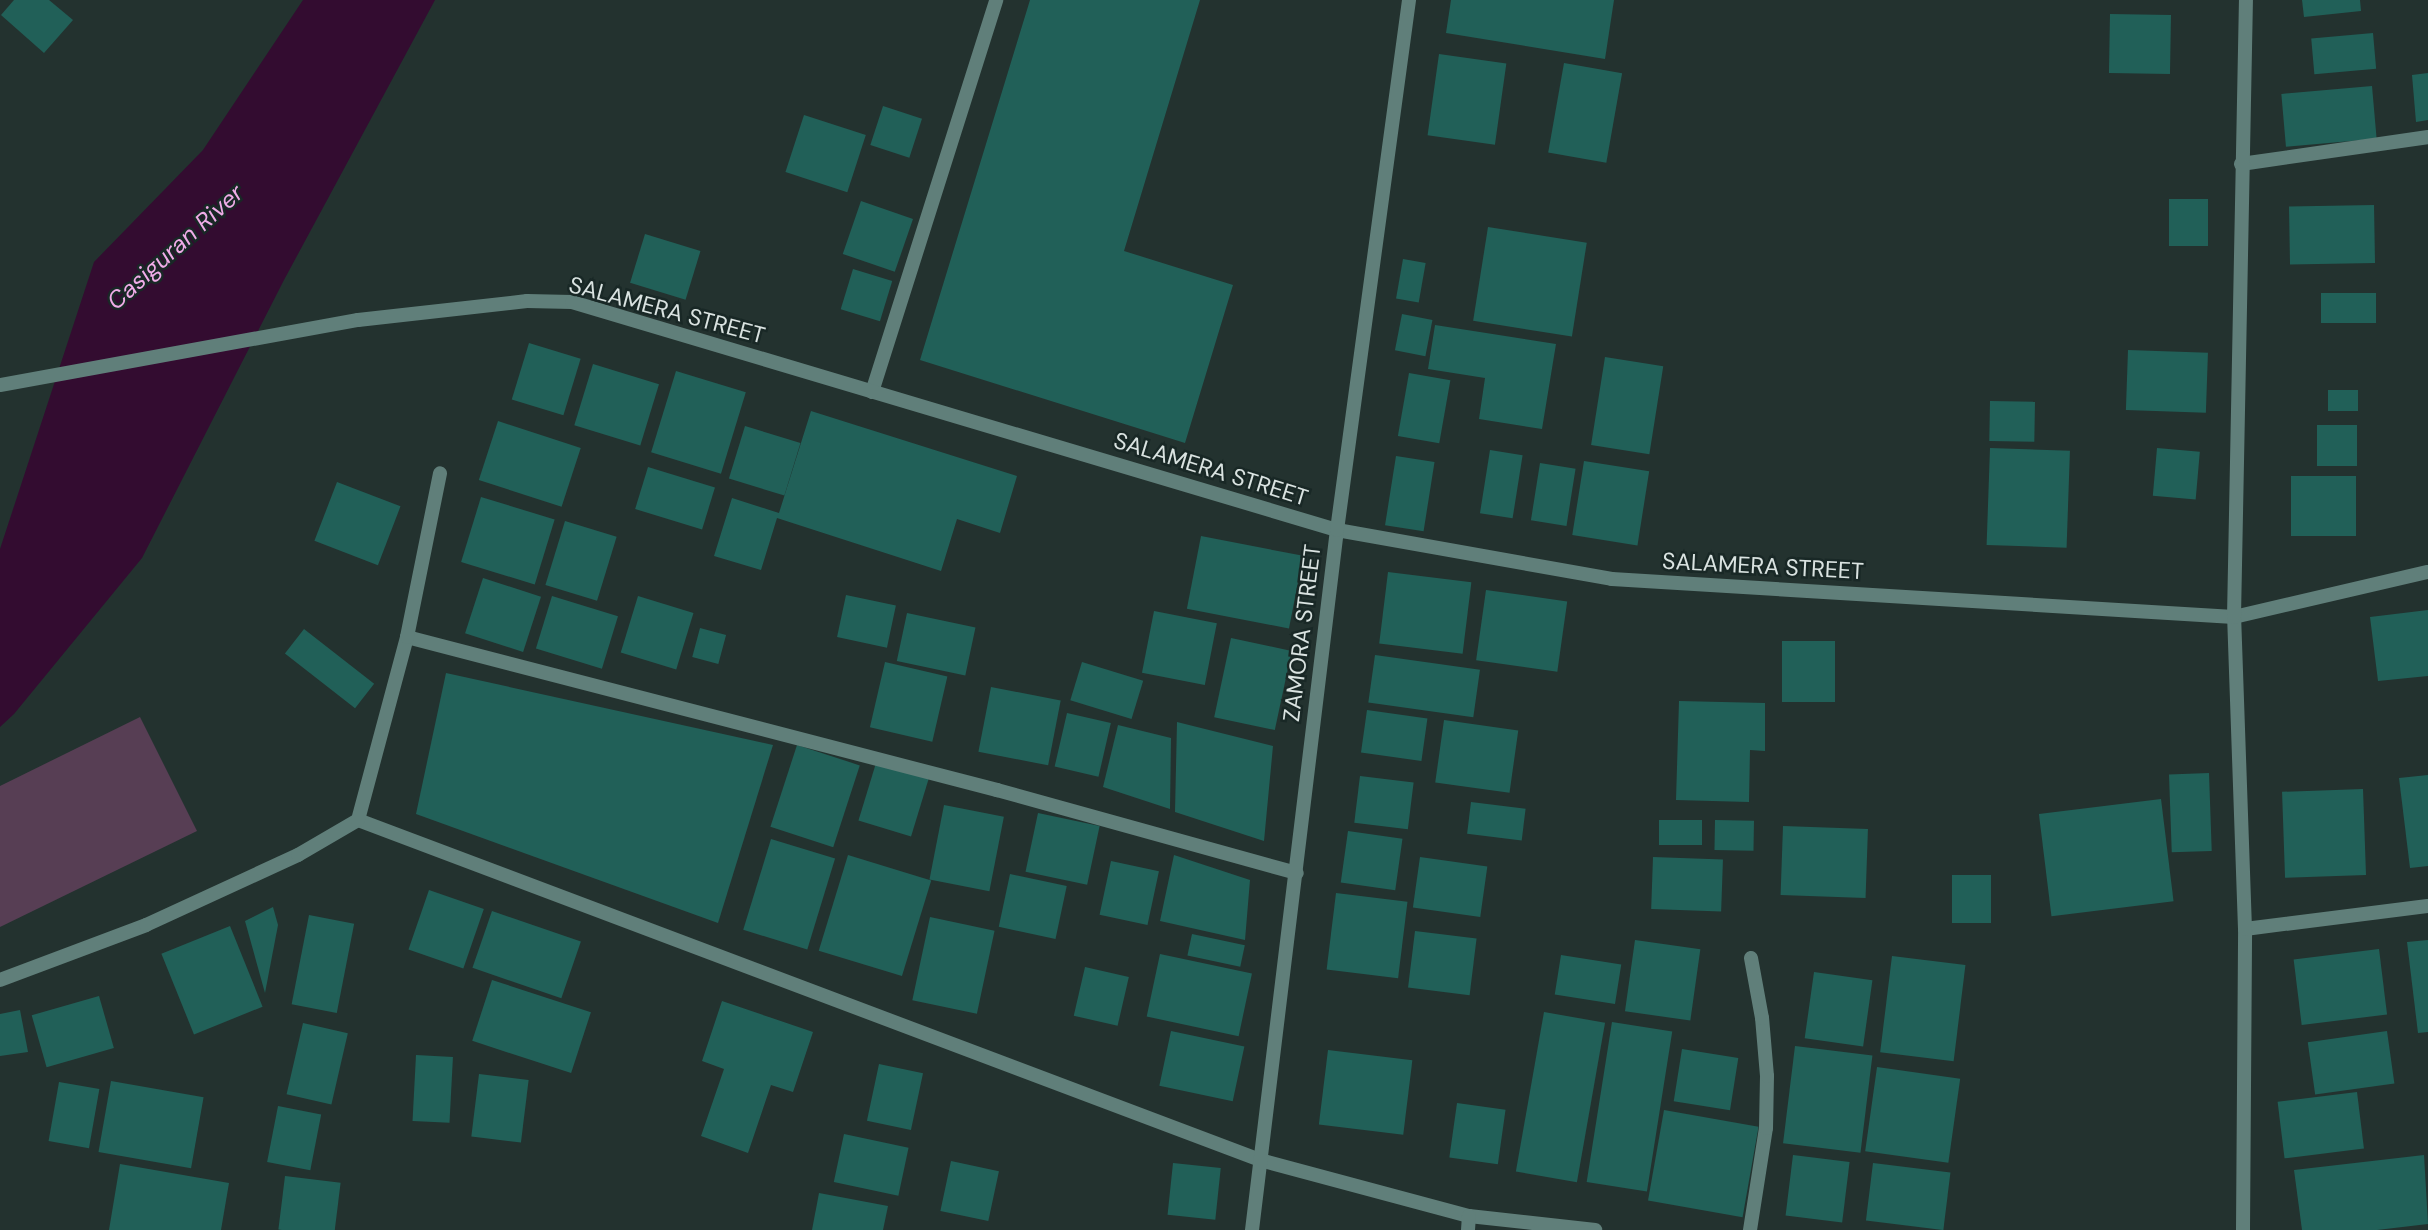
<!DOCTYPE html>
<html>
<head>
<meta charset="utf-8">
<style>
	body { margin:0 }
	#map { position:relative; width:2428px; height:1230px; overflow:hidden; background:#23322f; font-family:"DM Sans",sans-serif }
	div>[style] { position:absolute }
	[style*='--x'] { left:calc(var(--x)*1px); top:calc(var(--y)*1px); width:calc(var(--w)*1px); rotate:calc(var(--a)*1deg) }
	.green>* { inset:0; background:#573e54 }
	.water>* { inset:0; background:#330c30 }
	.building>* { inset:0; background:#216058; transform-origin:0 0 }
	.service>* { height:14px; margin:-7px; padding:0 7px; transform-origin:7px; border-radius:7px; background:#607f7a }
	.minor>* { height:14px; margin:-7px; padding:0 7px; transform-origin:7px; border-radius:7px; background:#607f7a }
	span { translate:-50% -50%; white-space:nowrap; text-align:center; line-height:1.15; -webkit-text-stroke:5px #192826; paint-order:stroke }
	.street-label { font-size:23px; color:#dae3e1 }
	.water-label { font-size:24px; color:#f0ace8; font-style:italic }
</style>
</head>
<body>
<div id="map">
	<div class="green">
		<i style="clip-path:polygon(140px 717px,197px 831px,0 927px,0 786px)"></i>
	</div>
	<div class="water">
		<i style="clip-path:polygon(303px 0,435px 0,284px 280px,142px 558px,14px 714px,0 727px,0 549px,94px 262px,203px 150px)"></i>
	</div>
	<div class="building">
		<i style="clip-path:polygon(14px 0,49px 0,73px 20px,44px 53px,1px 15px)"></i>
		<i style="clip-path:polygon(1030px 0,1200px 0,1124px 251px,1233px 285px,1185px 443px,920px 360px)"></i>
		<i style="clip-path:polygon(1451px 0,1614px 0,1605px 59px,1446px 33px)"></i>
		<i style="clip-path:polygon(2302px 0,2360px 0,2361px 11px,2304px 17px)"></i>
		<i style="left:2110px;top:14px;width:61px;height:59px;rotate:1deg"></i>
		<i style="left:2373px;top:33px;width:36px;height:62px;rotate:85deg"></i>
		<i style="left:1439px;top:54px;width:68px;height:82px;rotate:8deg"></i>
		<i style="left:1564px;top:63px;width:59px;height:91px;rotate:10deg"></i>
		<i style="clip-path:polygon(2428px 73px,2428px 120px,2416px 122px,2412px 75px)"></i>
		<i style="left:2372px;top:86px;width:53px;height:91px;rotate:85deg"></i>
		<i style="left:883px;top:106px;width:41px;height:41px;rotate:18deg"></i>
		<i style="left:804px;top:115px;width:65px;height:60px;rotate:18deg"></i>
		<i style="left:2169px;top:199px;width:39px;height:47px"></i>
		<i style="left:861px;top:201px;width:55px;height:56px;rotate:19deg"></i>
		<i style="left:2374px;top:205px;width:58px;height:85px;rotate:89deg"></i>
		<i style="left:1488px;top:227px;width:100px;height:95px;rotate:9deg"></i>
		<i style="left:645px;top:234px;width:58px;height:51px;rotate:17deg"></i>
		<i style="left:1403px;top:259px;width:23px;height:40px;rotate:10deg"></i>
		<i style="left:853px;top:269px;width:41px;height:42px;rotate:17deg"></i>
		<i style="left:2321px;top:293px;width:55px;height:30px"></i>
		<i style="left:1402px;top:314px;width:31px;height:37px;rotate:11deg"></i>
		<i style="clip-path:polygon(1435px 325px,1556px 344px,1542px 429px,1479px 419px,1485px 378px,1428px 369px)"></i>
		<i style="left:529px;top:343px;width:54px;height:59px;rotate:17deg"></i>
		<i style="left:2128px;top:350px;width:80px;height:60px;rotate:2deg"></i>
		<i style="left:1605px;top:357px;width:59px;height:89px;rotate:9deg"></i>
		<i style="left:593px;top:364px;width:69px;height:64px;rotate:17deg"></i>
		<i style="left:676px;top:371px;width:73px;height:85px;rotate:17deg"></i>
		<i style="left:1409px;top:373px;width:42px;height:64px;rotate:10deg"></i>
		<i style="left:2328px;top:390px;width:30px;height:21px"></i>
		<i style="left:1990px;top:401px;width:45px;height:40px;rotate:1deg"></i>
		<i style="clip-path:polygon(811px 411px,1017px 476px,1000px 533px,957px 519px,941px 571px,777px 518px,761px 570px,714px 556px,732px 498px,779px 513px)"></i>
		<i style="left:498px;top:421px;width:87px;height:62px;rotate:18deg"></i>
		<i style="left:2317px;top:425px;width:40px;height:41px"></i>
		<i style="left:745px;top:426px;width:58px;height:55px;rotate:17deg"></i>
		<i style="left:1990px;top:448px;width:80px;height:97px;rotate:2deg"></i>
		<i style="left:2157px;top:448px;width:43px;height:48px;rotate:5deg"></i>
		<i style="left:1490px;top:450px;width:33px;height:64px;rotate:9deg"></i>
		<i style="left:1396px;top:456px;width:39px;height:70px;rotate:9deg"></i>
		<i style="left:1584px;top:461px;width:66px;height:75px;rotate:9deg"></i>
		<i style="left:1540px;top:463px;width:36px;height:58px;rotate:9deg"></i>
		<i style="left:648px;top:467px;width:70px;height:44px;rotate:17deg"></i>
		<i style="left:2291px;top:476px;width:65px;height:60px"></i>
		<i style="left:337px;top:482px;width:68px;height:63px;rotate:21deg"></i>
		<i style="left:481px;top:497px;width:77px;height:68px;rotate:17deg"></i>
		<i style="left:565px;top:521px;width:54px;height:67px;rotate:17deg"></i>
		<i style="left:1201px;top:536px;width:104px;height:74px;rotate:11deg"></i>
		<i style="left:1388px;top:572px;width:84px;height:72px;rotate:7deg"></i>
		<i style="left:483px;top:578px;width:61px;height:58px;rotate:18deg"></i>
		<i style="left:1486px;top:590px;width:82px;height:71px;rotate:8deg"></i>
		<i style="left:846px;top:595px;width:51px;height:43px;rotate:12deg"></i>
		<i style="left:552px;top:596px;width:69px;height:55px;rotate:17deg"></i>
		<i style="left:638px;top:596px;width:58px;height:59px;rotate:17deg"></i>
		<i style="clip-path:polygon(2428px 610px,2428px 676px,2378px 681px,2370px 617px)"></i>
		<i style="left:1154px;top:611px;width:64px;height:63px;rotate:11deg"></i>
		<i style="left:907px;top:613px;width:70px;height:49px;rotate:12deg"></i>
		<i style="left:700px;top:628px;width:27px;height:30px;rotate:15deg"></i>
		<i style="left:304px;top:629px;width:89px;height:31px;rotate:38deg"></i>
		<i style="left:1231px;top:638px;width:62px;height:81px;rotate:12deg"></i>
		<i style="left:1782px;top:641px;width:53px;height:61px"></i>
		<i style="left:1375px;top:655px;width:106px;height:48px;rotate:8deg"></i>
		<i style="left:885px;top:662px;width:64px;height:67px;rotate:13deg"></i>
		<i style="left:1082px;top:662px;width:64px;height:40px;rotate:17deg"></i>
		<i style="clip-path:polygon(446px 673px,773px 745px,718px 923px,416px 814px)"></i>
		<i style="left:991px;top:687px;width:71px;height:66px;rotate:11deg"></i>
		<i style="clip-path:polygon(1679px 701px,1765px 703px,1765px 751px,1750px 750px,1749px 802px,1676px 800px)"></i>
		<i style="left:1367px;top:710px;width:61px;height:43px;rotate:8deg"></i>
		<i style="left:1067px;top:713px;width:45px;height:55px;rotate:13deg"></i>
		<i style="left:1444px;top:720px;width:75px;height:63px;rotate:8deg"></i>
		<i style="clip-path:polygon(1177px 722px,1273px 746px,1264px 841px,1175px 812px)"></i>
		<i style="clip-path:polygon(1118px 725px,1171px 738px,1170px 809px,1103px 787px)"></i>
		<i style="left:797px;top:745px;width:66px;height:86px;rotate:18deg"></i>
		<i style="left:876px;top:763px;width:55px;height:60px;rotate:17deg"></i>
		<i style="left:2209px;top:773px;width:78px;height:40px;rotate:88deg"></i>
		<i style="clip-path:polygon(2428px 775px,2428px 866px,2410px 868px,2399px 778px)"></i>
		<i style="left:1360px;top:776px;width:54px;height:47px;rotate:7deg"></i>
		<i style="left:2363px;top:789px;width:86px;height:81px;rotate:88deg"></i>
		<i style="left:2161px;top:799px;width:103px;height:123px;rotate:83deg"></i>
		<i style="left:1471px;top:802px;width:55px;height:32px;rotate:7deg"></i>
		<i style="left:944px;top:805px;width:61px;height:76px;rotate:11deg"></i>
		<i style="left:1038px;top:813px;width:63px;height:60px;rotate:12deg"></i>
		<i style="left:1659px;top:820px;width:43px;height:25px"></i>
		<i style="left:1715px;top:820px;width:39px;height:30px;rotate:1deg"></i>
		<i style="left:1783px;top:826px;width:85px;height:69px;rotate:2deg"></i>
		<i style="left:1348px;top:831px;width:55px;height:52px;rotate:8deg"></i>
		<i style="left:771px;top:839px;width:67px;height:95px;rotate:17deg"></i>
		<i style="left:848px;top:855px;width:87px;height:100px;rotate:17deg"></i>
		<i style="clip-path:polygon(1174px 855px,1250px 880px,1245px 940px,1160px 921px)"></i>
		<i style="left:1420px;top:857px;width:68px;height:51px;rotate:8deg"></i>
		<i style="left:1653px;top:857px;width:70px;height:52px;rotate:2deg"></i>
		<i style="left:1111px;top:861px;width:49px;height:55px;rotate:12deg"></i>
		<i style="left:1010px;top:874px;width:58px;height:54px;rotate:12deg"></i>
		<i style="left:1952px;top:875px;width:39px;height:48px"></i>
		<i style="left:429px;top:890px;width:58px;height:63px;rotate:19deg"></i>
		<i style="left:1336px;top:893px;width:72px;height:77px;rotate:7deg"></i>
		<i style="clip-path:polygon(273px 907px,278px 925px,265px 993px,245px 921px)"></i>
		<i style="left:492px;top:911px;width:94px;height:60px;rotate:19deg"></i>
		<i style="left:309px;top:915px;width:46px;height:91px;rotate:11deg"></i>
		<i style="left:930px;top:917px;width:66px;height:85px;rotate:12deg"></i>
		<i style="left:230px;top:926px;width:87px;height:74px;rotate:68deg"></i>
		<i style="left:1415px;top:931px;width:62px;height:57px;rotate:7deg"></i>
		<i style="left:1192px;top:934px;width:54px;height:22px;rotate:12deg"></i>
		<i style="left:1635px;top:940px;width:66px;height:72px;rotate:8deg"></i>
		<i style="clip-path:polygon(2428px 940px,2428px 1032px,2418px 1033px,2407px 942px)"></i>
		<i style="left:2379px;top:949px;width:66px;height:86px;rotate:83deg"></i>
		<i style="left:1160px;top:954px;width:94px;height:64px;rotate:12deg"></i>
		<i style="left:1561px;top:955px;width:61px;height:40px;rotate:9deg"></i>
		<i style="left:1892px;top:956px;width:74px;height:97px;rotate:7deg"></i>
		<i style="left:1085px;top:967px;width:45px;height:50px;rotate:13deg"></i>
		<i style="left:1814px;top:972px;width:59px;height:67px;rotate:8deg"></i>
		<i style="left:492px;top:980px;width:104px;height:64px;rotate:18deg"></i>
		<i style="left:99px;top:996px;width:54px;height:70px;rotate:74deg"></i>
		<i style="clip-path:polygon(722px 1001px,813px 1032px,793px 1092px,771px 1085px,748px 1153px,701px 1136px,724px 1069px,702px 1061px)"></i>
		<i style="clip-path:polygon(20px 1010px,28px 1052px,0 1056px,0 1014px)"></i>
		<i style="left:1544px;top:1012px;width:62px;height:162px;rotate:10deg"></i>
		<i style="left:1612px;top:1022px;width:61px;height:162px;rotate:9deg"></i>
		<i style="left:303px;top:1023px;width:46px;height:73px;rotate:13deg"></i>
		<i style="left:1171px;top:1031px;width:75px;height:56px;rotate:12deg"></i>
		<i style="left:2387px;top:1031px;width:53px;height:80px;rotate:82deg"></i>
		<i style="left:1795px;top:1046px;width:78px;height:98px;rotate:7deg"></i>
		<i style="left:1682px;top:1049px;width:57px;height:53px;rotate:9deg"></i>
		<i style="left:1328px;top:1050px;width:85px;height:75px;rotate:7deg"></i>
		<i style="left:416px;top:1055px;width:37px;height:66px;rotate:3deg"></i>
		<i style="left:879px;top:1064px;width:45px;height:58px;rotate:12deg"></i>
		<i style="left:1877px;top:1067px;width:84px;height:85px;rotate:8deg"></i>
		<i style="left:479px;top:1074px;width:50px;height:63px;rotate:7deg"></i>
		<i style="left:111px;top:1081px;width:94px;height:72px;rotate:10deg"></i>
		<i style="left:59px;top:1082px;width:41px;height:60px;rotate:10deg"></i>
		<i style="left:2357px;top:1092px;width:57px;height:80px;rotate:83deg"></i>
		<i style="left:1457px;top:1103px;width:49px;height:55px;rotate:8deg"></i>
		<i style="left:278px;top:1106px;width:44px;height:57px;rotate:11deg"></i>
		<i style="left:1664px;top:1110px;width:96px;height:92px;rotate:10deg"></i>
		<i style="left:844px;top:1134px;width:66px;height:49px;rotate:12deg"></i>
		<i style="left:1793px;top:1155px;width:57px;height:61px;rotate:7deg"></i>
		<i style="clip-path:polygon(2424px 1155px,2428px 1224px,2377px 1230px,2302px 1230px,2294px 1170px)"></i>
		<i style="left:951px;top:1161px;width:49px;height:51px;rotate:12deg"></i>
		<i style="left:1173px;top:1163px;width:48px;height:52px;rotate:6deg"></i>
		<i style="left:1873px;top:1163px;width:78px;height:58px;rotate:7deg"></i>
		<i style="clip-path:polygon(120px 1164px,229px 1183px,221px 1230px,109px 1230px)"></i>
		<i style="left:285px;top:1176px;width:56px;height:54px;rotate:7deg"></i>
		<i style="clip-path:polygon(819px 1193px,888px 1206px,883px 1230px,812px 1230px)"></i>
	</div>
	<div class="service">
		<i style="--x:872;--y:392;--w:411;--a:-72.4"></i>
	</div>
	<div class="minor">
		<i style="--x:2241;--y:164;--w:189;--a:-8.2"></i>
		<i style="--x:0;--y:385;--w:364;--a:-10.3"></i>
		<i style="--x:358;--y:320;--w:170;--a:-6.4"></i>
		<i style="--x:527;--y:301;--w:45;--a:1.3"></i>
		<i style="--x:572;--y:302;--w:798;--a:16.6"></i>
		<i style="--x:1337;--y:530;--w:279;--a:10.1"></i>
		<i style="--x:1612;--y:579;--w:623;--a:3.5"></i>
		<i style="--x:2234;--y:617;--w:199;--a:-13.1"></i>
		<i style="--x:407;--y:637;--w:610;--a:14.54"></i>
		<i style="--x:997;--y:790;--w:311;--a:15.5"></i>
		<i style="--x:358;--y:820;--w:964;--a:20.65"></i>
		<i style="--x:1260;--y:1160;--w:216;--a:15"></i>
		<i style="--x:1469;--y:1216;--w:127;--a:6.3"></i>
		<i style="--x:2245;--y:929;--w:184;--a:-7.2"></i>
		<i style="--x:0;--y:980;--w:156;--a:-20.6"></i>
		<i style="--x:146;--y:925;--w:167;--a:-24.7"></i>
		<i style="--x:298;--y:855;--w:69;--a:-30.3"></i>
		<i style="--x:358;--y:820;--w:189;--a:-75"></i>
		<i style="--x:407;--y:637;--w:167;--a:-78.6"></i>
		<i style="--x:1252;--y:1230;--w:705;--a:-83.08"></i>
		<i style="--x:1337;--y:530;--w:535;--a:-82.26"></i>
		<i style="--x:1468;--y:1230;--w:14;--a:-86"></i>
		<i style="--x:1750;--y:1230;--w:103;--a:-81.1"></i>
		<i style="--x:1766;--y:1128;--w:52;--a:-88.9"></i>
		<i style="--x:1767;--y:1076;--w:58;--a:-94.9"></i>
		<i style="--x:1762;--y:1018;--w:61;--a:-100.4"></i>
		<i style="--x:2243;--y:1230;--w:301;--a:-89.6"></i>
		<i style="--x:2245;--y:929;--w:312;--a:-92"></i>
		<i style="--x:2234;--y:617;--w:617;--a:-88.89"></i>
	</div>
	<div class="street-label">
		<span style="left:667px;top:310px;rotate:15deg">SALAMERA STREET</span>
		<span style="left:1211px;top:469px;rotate:17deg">SALAMERA STREET</span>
		<span style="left:1763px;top:566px;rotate:3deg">SALAMERA STREET</span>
		<span style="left:1302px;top:633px;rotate:-83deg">ZAMORA STREET</span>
	</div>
	<div class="water-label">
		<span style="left:175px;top:247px;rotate:-42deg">Casiguran River</span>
	</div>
</div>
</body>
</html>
